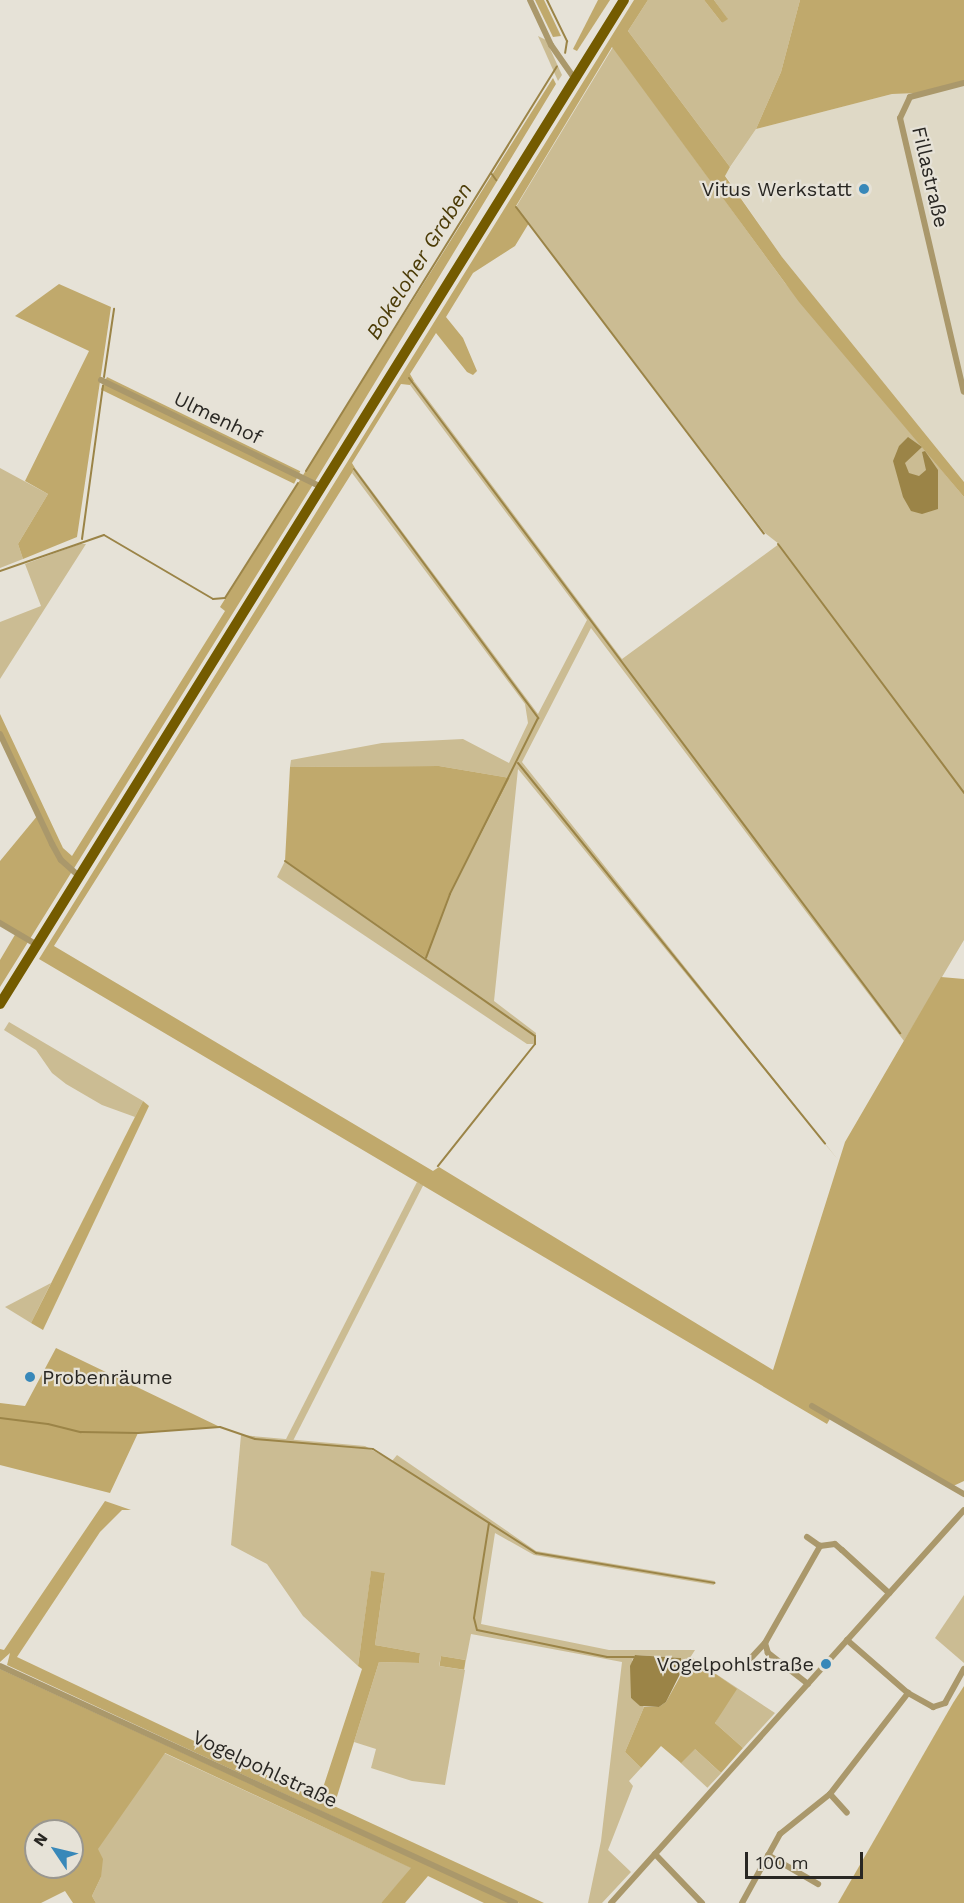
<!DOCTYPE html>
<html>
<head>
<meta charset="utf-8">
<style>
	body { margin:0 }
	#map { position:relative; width:964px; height:1903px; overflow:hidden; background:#e6e2d7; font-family:"Work Sans",sans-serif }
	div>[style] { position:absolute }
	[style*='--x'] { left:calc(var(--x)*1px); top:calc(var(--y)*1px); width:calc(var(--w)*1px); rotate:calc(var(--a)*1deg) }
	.built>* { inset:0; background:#dfd9c6 }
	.green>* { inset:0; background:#cbbc93; transform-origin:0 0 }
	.forest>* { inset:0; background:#c0a96c; transform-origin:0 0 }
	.water>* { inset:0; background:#9b8447 }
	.stream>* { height:2px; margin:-1px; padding:0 1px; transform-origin:1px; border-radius:1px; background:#9b8447 }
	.street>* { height:6px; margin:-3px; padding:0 3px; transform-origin:3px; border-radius:3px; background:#aa986b }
	.primary>* { height:10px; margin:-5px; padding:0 5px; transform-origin:5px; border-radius:5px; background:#745b00 }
	.dots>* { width:16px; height:16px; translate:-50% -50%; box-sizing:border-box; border:3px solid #e6e2d7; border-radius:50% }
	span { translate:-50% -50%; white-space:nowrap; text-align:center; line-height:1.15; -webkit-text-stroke:4.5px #e6e2d7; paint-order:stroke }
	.street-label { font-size:20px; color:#292723 }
	.poi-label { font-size:20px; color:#292723 }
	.right { translate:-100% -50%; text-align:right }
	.left { translate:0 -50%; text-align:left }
	.water-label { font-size:21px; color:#4b3b06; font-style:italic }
	.north { position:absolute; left:24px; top:1819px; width:60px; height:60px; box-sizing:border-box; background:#e6e2d7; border:2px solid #9a978f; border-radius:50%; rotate:305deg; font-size:16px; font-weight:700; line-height:24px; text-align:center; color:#292723 }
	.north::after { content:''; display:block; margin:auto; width:21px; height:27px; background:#3888b9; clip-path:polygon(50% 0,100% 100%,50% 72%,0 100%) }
	.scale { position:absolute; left:745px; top:1852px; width:118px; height:27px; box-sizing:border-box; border:3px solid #292723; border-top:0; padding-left:8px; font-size:18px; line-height:21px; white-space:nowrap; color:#292723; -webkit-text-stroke:4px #e6e2d7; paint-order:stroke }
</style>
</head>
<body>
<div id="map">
	<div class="built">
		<i style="clip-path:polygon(964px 83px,964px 482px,782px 257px,725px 175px,756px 129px,892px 94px,918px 93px)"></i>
	</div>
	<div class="green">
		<i style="clip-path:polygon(648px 0,704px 0,722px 23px,727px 18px,714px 0,800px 0,781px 72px,756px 129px,730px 167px,628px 31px)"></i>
		<i style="clip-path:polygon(538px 36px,546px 40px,562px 75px,558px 81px)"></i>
		<i style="clip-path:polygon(613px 47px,785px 283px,964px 497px,964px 940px,904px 1041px,591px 628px,522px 762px,839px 1161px,518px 769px,494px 1001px,536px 1033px,535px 1044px,527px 1044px,277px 877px,285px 861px,426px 957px,450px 894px,510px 778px,439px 766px,290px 767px,291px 760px,382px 743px,463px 739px,509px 763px,528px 723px,525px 704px,352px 473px,355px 468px,538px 714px,587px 620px,410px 385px,414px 381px,622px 659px,779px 544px,765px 533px,516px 207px)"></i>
		<i style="clip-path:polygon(0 468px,48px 494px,18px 544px,23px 559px,0 568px)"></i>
		<i style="clip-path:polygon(80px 544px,86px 544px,0 679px,0 622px,41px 606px,25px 564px)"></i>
		<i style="clip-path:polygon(9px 1022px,143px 1101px,135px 1117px,102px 1105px,66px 1084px,52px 1073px,36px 1050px,4px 1030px)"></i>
		<i style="left:417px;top:1182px;width:7px;height:314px;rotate:27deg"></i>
		<i style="clip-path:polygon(51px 1283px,31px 1323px,5px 1307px)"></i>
		<i style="clip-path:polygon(241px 1435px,365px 1446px,392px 1461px,397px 1455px,536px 1551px,715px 1581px,714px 1585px,534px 1555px,495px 1533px,481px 1624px,609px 1650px,695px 1650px,681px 1672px,681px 1658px,636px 1655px,632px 1660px,631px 1698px,644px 1707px,625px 1752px,641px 1768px,629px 1781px,633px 1786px,608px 1850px,631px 1872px,602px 1903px,588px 1903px,601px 1841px,622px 1662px,471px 1634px,466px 1660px,441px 1656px,439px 1666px,465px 1670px,445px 1785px,412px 1781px,371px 1768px,376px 1749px,354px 1742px,379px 1662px,419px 1663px,420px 1653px,375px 1645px,385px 1573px,371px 1572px,358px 1666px,303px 1616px,267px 1564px,231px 1545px)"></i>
		<i style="clip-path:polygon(964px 1595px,964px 1663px,935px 1638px)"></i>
		<i style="clip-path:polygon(716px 1674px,775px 1713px,743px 1748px,715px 1723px,720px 1714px)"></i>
		<i style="left:694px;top:1748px;width:37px;height:20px;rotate:43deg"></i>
		<i style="clip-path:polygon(164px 1753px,412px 1868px,381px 1903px,96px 1903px,92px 1896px,101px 1877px,97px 1849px)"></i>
	</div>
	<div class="forest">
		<i style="clip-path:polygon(535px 0,544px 0,561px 36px,553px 37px)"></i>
		<i style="clip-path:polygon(598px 0,610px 0,577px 51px,573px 49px)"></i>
		<i style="clip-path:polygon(634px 0,648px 0,628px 31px,730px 167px,725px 176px,782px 257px,964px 482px,964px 497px,799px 302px,612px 47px,516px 206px,529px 223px,515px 246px,473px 273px,446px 317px,463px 338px,477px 371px,473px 375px,467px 372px,436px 333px,410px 374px,414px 381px,410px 385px,401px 384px,352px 463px,355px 468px,54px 946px,433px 1171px,439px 1167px,773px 1370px,845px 1142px,941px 977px,964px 979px,964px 1481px,951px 1487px,831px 1417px,827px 1424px,39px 959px)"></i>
		<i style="clip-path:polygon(704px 0,714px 0,728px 19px,722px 23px)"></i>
		<i style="clip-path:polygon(800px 0,964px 0,964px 83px,918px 93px,892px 94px,756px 129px,781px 72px)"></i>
		<i style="clip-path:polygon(553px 78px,556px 84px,314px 483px,0 987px,0 960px,16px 933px,0 923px,0 861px,38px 815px,0 734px,0 714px,63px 848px,72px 856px,225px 611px,220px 607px)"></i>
		<i style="clip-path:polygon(59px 284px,111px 307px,77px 537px,23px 559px,18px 544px,48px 494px,25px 481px,89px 351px,15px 316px)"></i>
		<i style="left:107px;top:377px;width:215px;height:14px;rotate:26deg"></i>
		<i style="clip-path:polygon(439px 766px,510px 778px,450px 894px,426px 958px,285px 861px,290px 767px)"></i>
		<i style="clip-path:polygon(143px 1101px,149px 1106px,43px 1330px,31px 1323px)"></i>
		<i style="clip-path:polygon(56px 1348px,220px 1427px,138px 1433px,110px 1493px,0 1465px,0 1403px,25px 1406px)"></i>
		<i style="clip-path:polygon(105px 1501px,131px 1510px,122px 1510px,100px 1532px,17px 1657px,319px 1800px,362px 1669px,358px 1666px,371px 1571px,385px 1573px,375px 1645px,420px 1653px,419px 1663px,379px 1662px,334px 1806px,544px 1903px,519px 1903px,7px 1665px,10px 1653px,0 1662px,0 1649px,4px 1650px)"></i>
		<i style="left:441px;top:1656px;width:25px;height:10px;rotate:9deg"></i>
		<i style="clip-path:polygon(691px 1657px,737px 1689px,715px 1723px,743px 1748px,721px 1773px,695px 1749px,681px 1763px,661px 1746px,641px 1768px,625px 1752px,644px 1707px,659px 1707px,666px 1702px)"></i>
		<i style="clip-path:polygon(evenodd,0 1669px,510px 1903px,484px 1903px,428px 1876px,405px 1903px,381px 1903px,411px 1868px,165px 1753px,98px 1849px,103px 1859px,101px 1877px,92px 1896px,96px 1903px,73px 1903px,65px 1891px,41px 1903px,0 1903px,0 1669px,36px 1831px,72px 1831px,72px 1867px,36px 1867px,36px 1831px)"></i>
		<i style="clip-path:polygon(964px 1686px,964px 1903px,838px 1903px,953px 1703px)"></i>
	</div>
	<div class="water">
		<i style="clip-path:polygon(908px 437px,922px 447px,905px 463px,909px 473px,919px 476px,926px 470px,922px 452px,925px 451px,938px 470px,938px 509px,922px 514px,911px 511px,903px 497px,893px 461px,899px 446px)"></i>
		<i style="clip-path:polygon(635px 1655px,681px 1658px,681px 1672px,666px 1702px,659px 1707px,640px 1706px,631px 1698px,630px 1666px)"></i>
	</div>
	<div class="stream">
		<i style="--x:547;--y:0;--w:46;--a:64"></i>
		<i style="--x:567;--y:41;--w:12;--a:99"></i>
		<i style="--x:491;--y:173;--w:9;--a:54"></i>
		<i style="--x:516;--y:207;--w:410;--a:52.8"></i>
		<i style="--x:104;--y:377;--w:69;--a:-81.6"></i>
		<i style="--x:409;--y:378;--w:819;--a:53.14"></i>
		<i style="--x:354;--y:469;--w:310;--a:53.5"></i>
		<i style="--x:538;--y:718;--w:197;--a:116.6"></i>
		<i style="--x:450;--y:894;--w:68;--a:110.6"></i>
		<i style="--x:306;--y:471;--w:476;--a:-58.2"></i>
		<i style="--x:82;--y:539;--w:155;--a:-82.2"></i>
		<i style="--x:778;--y:544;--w:311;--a:53.2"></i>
		<i style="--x:0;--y:571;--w:110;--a:-19.1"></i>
		<i style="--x:104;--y:535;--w:126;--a:30.4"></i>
		<i style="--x:213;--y:599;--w:12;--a:-5"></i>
		<i style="--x:225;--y:598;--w:136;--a:-57.6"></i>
		<i style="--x:518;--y:763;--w:489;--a:51.1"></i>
		<i style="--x:285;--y:861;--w:305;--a:35"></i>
		<i style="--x:535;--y:1036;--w:8;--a:90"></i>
		<i style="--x:535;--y:1044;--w:156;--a:128.5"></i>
		<i style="--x:0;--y:1418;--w:48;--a:7.1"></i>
		<i style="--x:48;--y:1424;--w:34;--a:14"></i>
		<i style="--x:81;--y:1432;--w:57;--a:1"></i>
		<i style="--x:138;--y:1433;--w:82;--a:-4.2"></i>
		<i style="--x:220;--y:1427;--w:37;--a:19"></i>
		<i style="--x:255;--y:1439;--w:118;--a:4.8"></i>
		<i style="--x:373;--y:1449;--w:138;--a:32.5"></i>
		<i style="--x:489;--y:1523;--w:96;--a:99"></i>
		<i style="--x:474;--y:1618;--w:12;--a:76"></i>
		<i style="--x:477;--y:1630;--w:133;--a:11.7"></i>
		<i style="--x:607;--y:1657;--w:27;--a:0"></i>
		<i style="--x:489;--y:1523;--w:56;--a:32.6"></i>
		<i style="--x:536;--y:1553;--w:181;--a:9.5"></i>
	</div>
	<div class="street">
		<i style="--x:530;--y:0;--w:50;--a:65"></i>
		<i style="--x:551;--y:45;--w:40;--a:55.1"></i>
		<i style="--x:964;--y:83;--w:56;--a:165.5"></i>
		<i style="--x:910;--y:97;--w:23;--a:115"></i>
		<i style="--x:900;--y:118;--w:281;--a:76.9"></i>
		<i style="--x:101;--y:380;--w:245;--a:25.9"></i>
		<i style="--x:0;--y:734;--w:122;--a:64.7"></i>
		<i style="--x:52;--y:844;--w:18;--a:61"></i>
		<i style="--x:61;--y:860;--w:24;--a:42"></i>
		<i style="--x:0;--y:923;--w:43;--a:30.7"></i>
		<i style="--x:812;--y:1406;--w:176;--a:30.1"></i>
		<i style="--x:807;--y:1537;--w:16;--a:35"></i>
		<i style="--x:847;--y:1640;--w:81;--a:41"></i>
		<i style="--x:908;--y:1693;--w:29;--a:29"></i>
		<i style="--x:933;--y:1707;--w:13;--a:-18"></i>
		<i style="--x:945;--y:1703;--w:39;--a:-61"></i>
		<i style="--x:751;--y:1658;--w:21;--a:-47"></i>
		<i style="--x:0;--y:1666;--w:567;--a:24.71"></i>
		<i style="--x:808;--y:1684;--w:51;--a:-142.2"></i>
		<i style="--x:768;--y:1653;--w:10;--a:-107"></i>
		<i style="--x:765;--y:1643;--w:112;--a:-60.4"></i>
		<i style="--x:820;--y:1546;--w:15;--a:-8"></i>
		<i style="--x:835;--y:1544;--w:9;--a:41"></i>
		<i style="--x:842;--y:1550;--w:64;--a:42.5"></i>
		<i style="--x:830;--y:1794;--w:25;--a:48"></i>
		<i style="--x:655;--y:1854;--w:68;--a:46.2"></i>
		<i style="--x:768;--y:1855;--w:58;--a:30.1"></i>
		<i style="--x:611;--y:1903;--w:528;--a:-48.07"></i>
		<i style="--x:742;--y:1903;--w:79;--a:-61.2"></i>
		<i style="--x:780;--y:1834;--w:64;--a:-38.7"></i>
		<i style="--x:830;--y:1794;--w:128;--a:-52.3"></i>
	</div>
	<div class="primary">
		<i style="--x:0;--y:1004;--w:1182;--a:-58.14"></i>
	</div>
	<div class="dots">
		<i style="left:864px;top:189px;background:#3888b9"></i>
		<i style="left:30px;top:1377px;background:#3888b9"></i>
		<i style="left:826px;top:1664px;background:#3888b9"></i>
	</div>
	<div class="street-label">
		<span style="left:930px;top:177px;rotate:77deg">Fillastraße</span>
		<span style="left:218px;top:418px;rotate:26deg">Ulmenhof</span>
		<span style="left:265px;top:1769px;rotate:25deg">Vogelpohlstraße</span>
	</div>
	<div class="poi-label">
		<span class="right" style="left:852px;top:189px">Vitus Werkstatt</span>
		<span class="left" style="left:42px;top:1377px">Probenräume</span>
		<span class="right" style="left:814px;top:1664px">Vogelpohlstraße</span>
	</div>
	<div class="water-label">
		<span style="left:419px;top:261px;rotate:-58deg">Bokeloher Graben</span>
	</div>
	<div class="north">N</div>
	<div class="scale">100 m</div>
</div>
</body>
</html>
